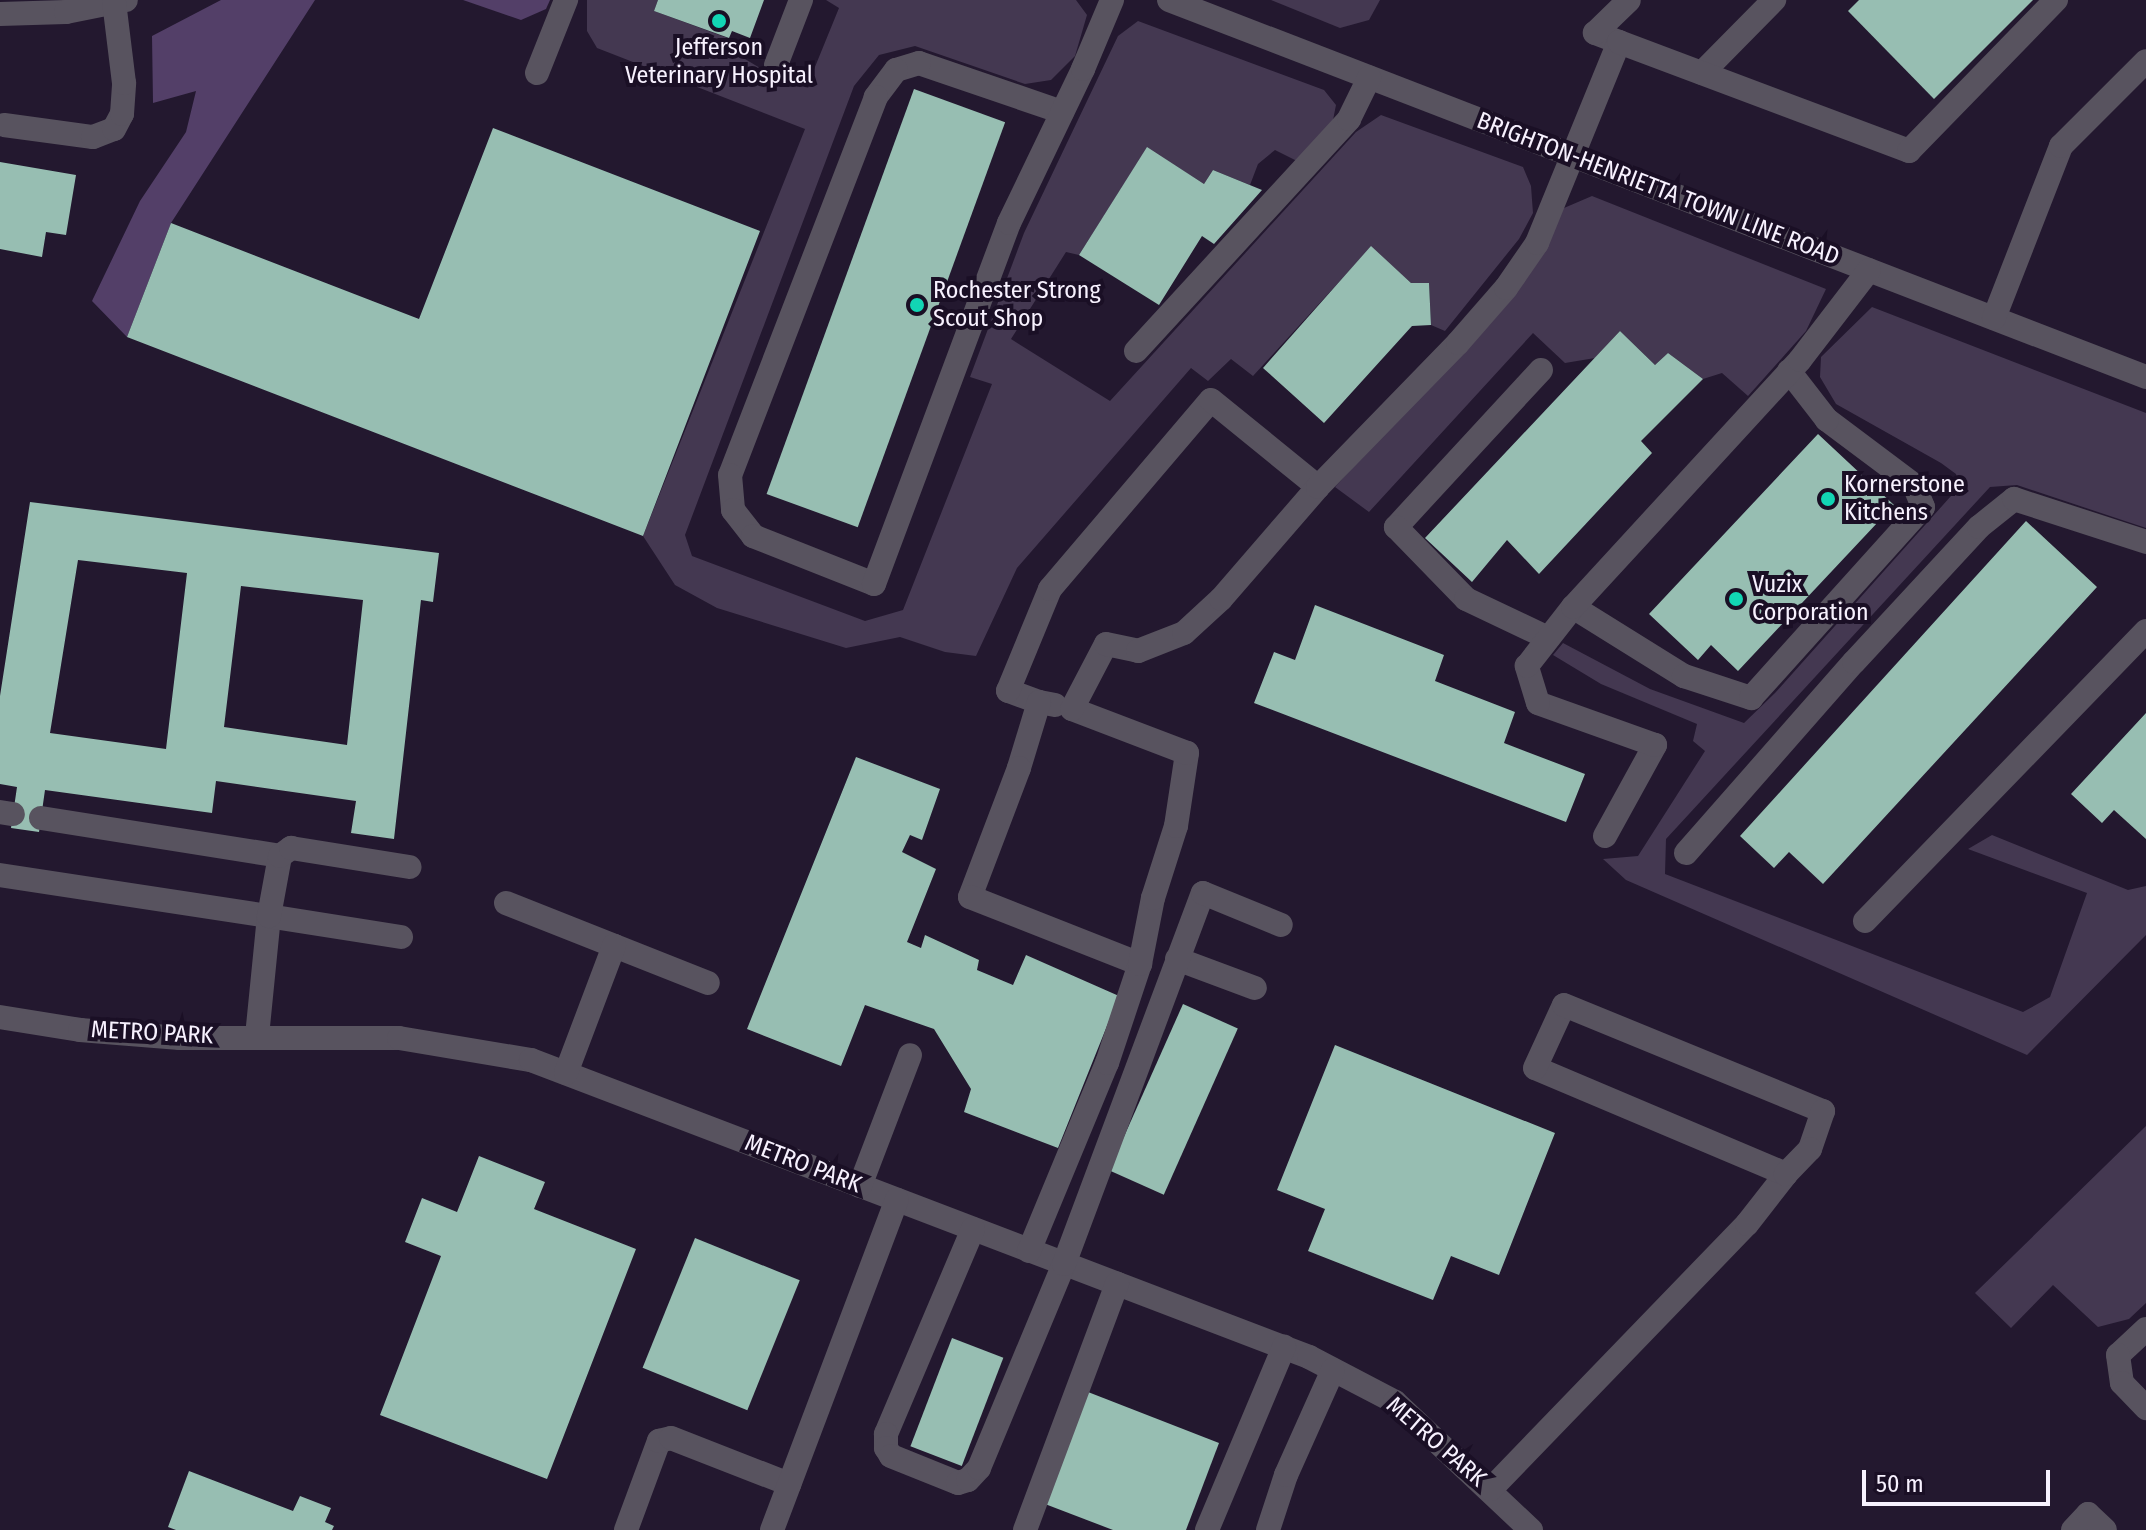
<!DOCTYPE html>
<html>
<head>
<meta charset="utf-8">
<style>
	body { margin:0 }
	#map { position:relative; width:2146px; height:1530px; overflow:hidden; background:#23182f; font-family:"Fira Sans Condensed",sans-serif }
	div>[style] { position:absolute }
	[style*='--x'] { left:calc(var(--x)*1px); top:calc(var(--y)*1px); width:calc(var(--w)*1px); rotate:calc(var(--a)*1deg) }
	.green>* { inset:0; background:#443851 }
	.forest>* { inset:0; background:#533f68 }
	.building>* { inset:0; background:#97beb2; transform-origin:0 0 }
	.minor>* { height:24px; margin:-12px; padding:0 12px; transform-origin:12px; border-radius:12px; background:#58535f }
	.dots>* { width:22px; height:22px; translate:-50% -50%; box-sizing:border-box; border:4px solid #1a0f25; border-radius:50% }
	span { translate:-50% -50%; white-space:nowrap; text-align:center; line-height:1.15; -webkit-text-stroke:8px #1a0f25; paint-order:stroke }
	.poi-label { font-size:24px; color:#f7f1fe }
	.left { translate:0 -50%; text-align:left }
	.street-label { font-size:24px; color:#f7f1fe }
	.scale { position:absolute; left:1862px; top:1470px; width:188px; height:36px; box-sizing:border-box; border:4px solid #f7f1fe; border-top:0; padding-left:10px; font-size:24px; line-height:28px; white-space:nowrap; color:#f7f1fe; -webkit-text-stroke:6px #1a0f25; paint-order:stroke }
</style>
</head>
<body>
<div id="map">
	<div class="green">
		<i style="clip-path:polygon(587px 0,658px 0,654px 11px,744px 44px,740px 56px,760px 68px,759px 77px,781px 87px,787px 79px,808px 84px,839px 8px,826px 0,1076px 0,1087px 15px,1075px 56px,1051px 80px,1025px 84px,915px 46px,879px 55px,854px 86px,685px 535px,692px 556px,865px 621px,903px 610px,992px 384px,970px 377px,1024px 233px,1118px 36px,1138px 21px,1324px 90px,1336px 105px,1333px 120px,1299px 162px,1275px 150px,1258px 164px,1250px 185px,1213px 170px,1204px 184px,1147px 148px,1079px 255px,1066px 252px,1011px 339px,1110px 401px,1356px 132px,1381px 115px,1523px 167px,1531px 186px,1533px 213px,1519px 239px,1445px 331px,1431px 325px,1429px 283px,1411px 283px,1371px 247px,1253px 376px,1231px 359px,1208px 381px,1191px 368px,1017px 568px,976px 656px,945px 652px,900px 637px,846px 648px,717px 608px,675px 585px,643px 536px,805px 129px,597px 48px,587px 31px)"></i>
		<i style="clip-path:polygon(1271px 0,1380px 0,1369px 20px,1340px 28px)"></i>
		<i style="clip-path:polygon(1592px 196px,1826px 289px,1806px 331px,1748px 396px,1722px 373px,1703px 379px,1668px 353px,1655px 365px,1620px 331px,1595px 358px,1565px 363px,1533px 333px,1369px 512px,1335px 487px,1457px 352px,1564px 208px)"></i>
		<i style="clip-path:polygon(1872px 307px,2146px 413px,2146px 528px,2017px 485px,1990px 487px,1666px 839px,1665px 874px,2023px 1012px,2050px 997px,2087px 893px,1968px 849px,1992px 835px,2128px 890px,2146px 886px,2146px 935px,2027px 1055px,1626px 880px,1603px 859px,1638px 856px,1705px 751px,1693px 741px,1697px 724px,1601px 684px,1553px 655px,1563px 643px,1650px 689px,1744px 723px,1775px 693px,1959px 487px,1956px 474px,1941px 463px,1836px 404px,1820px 377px,1821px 357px)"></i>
		<i style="clip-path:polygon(2146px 1126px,2146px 1303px,2129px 1319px,2098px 1327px,2053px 1285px,2011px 1328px,1975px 1293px)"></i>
	</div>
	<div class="forest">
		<i style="clip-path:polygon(221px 0,315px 0,171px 223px,127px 337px,92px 301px,140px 201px,186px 132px,196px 91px,153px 103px,152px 36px)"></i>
		<i style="clip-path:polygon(463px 0,550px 0,546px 9px,521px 20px)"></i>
	</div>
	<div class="building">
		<i style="clip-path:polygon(658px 0,764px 0,750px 38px,732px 31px,729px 38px,654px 11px)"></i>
		<i style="clip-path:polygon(1859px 0,2033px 0,1934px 99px,1848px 11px)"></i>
		<i style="left:914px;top:89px;width:97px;height:431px;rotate:20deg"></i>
		<i style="clip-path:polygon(493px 128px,760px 231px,643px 536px,127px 337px,171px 223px,419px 319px)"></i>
		<i style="clip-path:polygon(1147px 147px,1204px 184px,1213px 170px,1262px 190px,1214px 244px,1202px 236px,1159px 305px,1079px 255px)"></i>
		<i style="clip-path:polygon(0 162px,76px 175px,66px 235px,46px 232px,42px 257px,0 249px)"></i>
		<i style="clip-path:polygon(1371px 246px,1411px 283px,1429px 283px,1431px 325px,1412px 326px,1324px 423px,1263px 368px)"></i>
		<i style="clip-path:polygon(1620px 331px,1655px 365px,1668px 353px,1703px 379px,1641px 441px,1652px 453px,1539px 574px,1507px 540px,1472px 582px,1425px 538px)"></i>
		<i style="clip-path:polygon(1818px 434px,1894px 505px,1738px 671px,1711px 645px,1698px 660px,1649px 614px)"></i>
		<i style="clip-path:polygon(evenodd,30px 502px,439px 553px,433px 602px,421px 600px,394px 839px,351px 833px,356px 801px,216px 781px,212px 813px,45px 790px,39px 832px,11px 828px,17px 787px,0 784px,0 696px,30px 502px,78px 560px,187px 573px,166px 749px,50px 733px,78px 560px,30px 502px,241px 586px,363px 600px,347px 745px,224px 727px,241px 586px)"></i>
		<i style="clip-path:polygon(2026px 521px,2097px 587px,1823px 884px,1789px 852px,1774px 868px,1740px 836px)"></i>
		<i style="clip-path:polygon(1315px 605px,1444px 655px,1435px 681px,1515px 712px,1504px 743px,1585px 774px,1566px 822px,1254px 703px,1274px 652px,1295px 660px)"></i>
		<i style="clip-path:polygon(2146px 713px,2146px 839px,2114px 810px,2102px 823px,2071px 794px)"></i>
		<i style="clip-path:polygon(856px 757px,940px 789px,922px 840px,910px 835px,902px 852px,936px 869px,907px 942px,921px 948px,925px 935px,979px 960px,977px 970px,1013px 985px,1026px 955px,1119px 996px,1058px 1148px,964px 1112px,971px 1089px,934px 1029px,865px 1005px,841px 1066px,747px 1029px)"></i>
		<i style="left:1183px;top:1004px;width:60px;height:182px;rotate:24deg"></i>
		<i style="clip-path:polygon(1335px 1045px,1555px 1133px,1499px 1275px,1451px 1256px,1433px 1300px,1308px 1251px,1325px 1209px,1277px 1190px)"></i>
		<i style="clip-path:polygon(479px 1156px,545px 1182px,534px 1209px,636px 1249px,547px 1479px,380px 1415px,441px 1256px,405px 1242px,422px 1198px,457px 1212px)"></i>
		<i style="left:695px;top:1238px;width:113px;height:140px;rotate:22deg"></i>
		<i style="left:952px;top:1338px;width:55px;height:116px;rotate:21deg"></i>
		<i style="clip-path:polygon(1088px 1392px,1219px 1443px,1186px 1530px,1113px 1530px,1045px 1504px)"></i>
		<i style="clip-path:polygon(189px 1471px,293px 1511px,300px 1496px,331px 1508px,325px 1522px,334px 1526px,332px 1530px,176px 1530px,168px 1527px)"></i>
	</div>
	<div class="minor">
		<i style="--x:1169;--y:0;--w:1047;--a:21.1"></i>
		<i style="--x:0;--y:14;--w:66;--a:-1.7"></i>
		<i style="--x:66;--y:12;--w:61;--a:-11.3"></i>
		<i style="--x:1619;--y:42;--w:26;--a:-159"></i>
		<i style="--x:1595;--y:33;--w:47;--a:-44.1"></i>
		<i style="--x:776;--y:65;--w:70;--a:-69"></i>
		<i style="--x:537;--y:73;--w:79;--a:-68.3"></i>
		<i style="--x:1702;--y:73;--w:103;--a:-45.4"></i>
		<i style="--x:1062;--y:112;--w:151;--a:-161.1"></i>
		<i style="--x:919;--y:63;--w:24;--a:163"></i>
		<i style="--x:896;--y:70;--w:34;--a:127"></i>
		<i style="--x:876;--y:97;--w:405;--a:111.1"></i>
		<i style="--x:730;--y:475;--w:35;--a:85"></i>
		<i style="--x:733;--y:510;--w:33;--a:52"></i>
		<i style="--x:753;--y:536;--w:130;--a:21.6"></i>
		<i style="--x:874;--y:584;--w:385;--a:-69.5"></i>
		<i style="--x:1009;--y:223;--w:171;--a:-64.3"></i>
		<i style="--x:1083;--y:69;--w:75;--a:-67.2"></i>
		<i style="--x:4;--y:125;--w:90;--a:7.7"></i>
		<i style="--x:93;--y:137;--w:22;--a:-21"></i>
		<i style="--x:114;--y:129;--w:17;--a:-62"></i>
		<i style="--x:122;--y:114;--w:31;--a:-86"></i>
		<i style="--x:124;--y:83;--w:82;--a:-97"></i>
		<i style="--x:1994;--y:318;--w:185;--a:-68.7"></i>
		<i style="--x:2061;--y:146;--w:120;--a:-45"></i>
		<i style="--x:1136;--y:351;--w:315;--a:-47.4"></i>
		<i style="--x:1349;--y:119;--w:46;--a:-64"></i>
		<i style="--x:1541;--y:370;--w:214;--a:132.7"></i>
		<i style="--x:1396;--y:527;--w:100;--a:45.8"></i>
		<i style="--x:1466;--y:599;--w:91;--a:25.4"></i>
		<i style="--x:1573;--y:607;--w:131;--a:31.9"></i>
		<i style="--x:1684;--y:676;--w:71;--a:18.2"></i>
		<i style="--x:1751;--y:698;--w:257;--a:-48"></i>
		<i style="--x:1923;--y:507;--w:24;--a:-112"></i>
		<i style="--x:1914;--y:485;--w:109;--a:-143.2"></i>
		<i style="--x:1827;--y:420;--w:62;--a:-127.8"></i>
		<i style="--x:1039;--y:702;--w:33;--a:-160"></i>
		<i style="--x:1008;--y:691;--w:110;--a:-67.6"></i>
		<i style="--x:1050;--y:589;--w:248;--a:-49.6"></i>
		<i style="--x:1211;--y:400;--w:138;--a:39.1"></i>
		<i style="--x:1055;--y:705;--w:16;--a:-169"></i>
		<i style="--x:1039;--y:702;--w:69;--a:106.9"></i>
		<i style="--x:1019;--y:768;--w:138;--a:110.8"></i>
		<i style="--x:970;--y:897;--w:183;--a:21.5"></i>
		<i style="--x:0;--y:812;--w:13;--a:9"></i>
		<i style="--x:41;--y:818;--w:242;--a:9"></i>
		<i style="--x:1605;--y:836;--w:104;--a:-61.2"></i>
		<i style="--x:1655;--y:745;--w:124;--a:-160.3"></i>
		<i style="--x:1538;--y:703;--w:39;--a:-107"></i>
		<i style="--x:1527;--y:666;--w:75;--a:-52.1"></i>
		<i style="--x:1573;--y:607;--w:335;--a:-47.4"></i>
		<i style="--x:1800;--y:360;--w:113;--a:-52.5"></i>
		<i style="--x:1686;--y:853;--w:254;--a:-48.7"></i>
		<i style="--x:1854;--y:662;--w:184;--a:-47.2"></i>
		<i style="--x:1979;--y:527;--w:45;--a:-38.7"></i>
		<i style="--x:2014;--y:499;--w:139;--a:18"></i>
		<i style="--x:0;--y:875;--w:272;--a:8.7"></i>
		<i style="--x:269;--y:916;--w:121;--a:95.7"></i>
		<i style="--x:506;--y:903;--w:217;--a:21.6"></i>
		<i style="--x:1865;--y:921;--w:404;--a:-45.9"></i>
		<i style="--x:401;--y:937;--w:134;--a:-171"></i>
		<i style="--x:269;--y:916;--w:61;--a:-79.6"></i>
		<i style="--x:280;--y:856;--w:14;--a:-36"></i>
		<i style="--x:291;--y:848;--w:120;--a:9.1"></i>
		<i style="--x:1177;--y:959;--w:83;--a:20.4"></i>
		<i style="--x:0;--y:1017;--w:81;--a:9.2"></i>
		<i style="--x:80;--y:1030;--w:100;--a:4.6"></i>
		<i style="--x:180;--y:1038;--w:219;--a:0"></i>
		<i style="--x:399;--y:1038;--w:134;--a:9.5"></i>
		<i style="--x:531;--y:1060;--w:833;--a:20.89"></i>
		<i style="--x:1309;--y:1357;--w:97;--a:27.6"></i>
		<i style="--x:1395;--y:1402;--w:187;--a:43.3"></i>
		<i style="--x:566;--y:1073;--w:136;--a:-69.3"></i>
		<i style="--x:860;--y:1186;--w:140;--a:-69.1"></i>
		<i style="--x:973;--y:1229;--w:223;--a:113"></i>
		<i style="--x:886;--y:1434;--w:14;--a:90"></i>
		<i style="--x:886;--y:1448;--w:9;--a:58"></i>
		<i style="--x:891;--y:1456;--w:72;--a:21.9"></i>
		<i style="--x:958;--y:1483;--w:10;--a:-17"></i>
		<i style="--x:968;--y:1480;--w:16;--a:-47"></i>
		<i style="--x:979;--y:1468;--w:221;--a:-67.4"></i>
		<i style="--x:1064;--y:1264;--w:396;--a:-69.5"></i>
		<i style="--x:1203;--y:893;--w:84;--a:22.3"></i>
		<i style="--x:1029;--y:1251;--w:204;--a:-67.5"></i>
		<i style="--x:1107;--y:1063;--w:104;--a:-71.6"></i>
		<i style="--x:1140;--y:964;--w:67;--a:-78.9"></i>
		<i style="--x:1153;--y:898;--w:76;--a:-72.3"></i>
		<i style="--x:1176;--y:826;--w:74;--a:-81.4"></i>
		<i style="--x:1187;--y:753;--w:123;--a:-159.1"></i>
		<i style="--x:1072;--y:709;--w:73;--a:-62.4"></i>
		<i style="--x:1106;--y:644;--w:33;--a:12"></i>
		<i style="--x:1138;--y:651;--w:49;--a:-21.4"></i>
		<i style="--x:1184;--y:633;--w:50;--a:-42.6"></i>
		<i style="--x:1221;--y:599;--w:148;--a:-49.1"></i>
		<i style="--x:1318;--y:487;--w:201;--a:-45.8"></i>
		<i style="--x:1458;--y:343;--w:73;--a:-48.9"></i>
		<i style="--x:1506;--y:288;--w:55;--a:-55.4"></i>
		<i style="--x:1537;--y:243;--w:217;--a:-67.8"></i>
		<i style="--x:1619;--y:42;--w:310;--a:20.6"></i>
		<i style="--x:1909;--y:151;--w:211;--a:-45.8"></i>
		<i style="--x:2146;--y:1329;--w:38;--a:137"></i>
		<i style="--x:2118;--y:1355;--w:28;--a:82"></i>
		<i style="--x:2122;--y:1383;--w:35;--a:46"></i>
		<i style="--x:1491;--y:1489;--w:368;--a:-46"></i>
		<i style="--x:1747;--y:1224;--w:63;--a:-52"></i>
		<i style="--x:1786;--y:1174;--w:272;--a:-157.1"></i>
		<i style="--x:1535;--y:1068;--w:69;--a:-65.3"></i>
		<i style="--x:1564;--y:1005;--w:280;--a:22.3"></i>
		<i style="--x:1823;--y:1111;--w:40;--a:108.9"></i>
		<i style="--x:1810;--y:1149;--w:35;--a:134"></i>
		<i style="--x:626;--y:1530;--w:95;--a:-69.7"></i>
		<i style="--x:659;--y:1441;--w:12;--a:-14"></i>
		<i style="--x:671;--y:1438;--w:127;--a:21.3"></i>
		<i style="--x:772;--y:1530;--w:353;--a:-69.3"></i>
		<i style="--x:1025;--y:1530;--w:263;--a:-69.5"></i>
		<i style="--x:1207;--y:1530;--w:199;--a:-67.2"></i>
		<i style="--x:1268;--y:1530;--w:58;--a:-71.9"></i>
		<i style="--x:1286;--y:1475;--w:115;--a:-65.9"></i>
		<i style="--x:2073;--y:1530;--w:22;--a:-47"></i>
		<i style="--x:2088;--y:1514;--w:23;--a:43"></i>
	</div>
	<div class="dots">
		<i style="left:719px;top:21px;background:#12d5b4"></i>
		<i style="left:917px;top:305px;background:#12d5b4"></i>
		<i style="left:1828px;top:499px;background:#12d5b4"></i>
		<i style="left:1736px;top:599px;background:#12d5b4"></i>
	</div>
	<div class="poi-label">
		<span style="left:719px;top:62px">Jefferson<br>Veterinary Hospital</span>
		<span class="left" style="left:933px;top:305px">Rochester Strong<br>Scout Shop</span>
		<span class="left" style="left:1844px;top:499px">Kornerstone<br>Kitchens</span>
		<span class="left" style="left:1752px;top:599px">Vuzix<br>Corporation</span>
	</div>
	<div class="street-label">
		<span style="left:1658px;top:189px;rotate:21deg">BRIGHTON-HENRIETTA TOWN LINE ROAD</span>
		<span style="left:152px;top:1033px;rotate:3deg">METRO PARK</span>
		<span style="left:803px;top:1164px;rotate:21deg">METRO PARK</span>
		<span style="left:1436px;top:1442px;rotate:41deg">METRO PARK</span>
	</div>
	<div class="scale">50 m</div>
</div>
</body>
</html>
